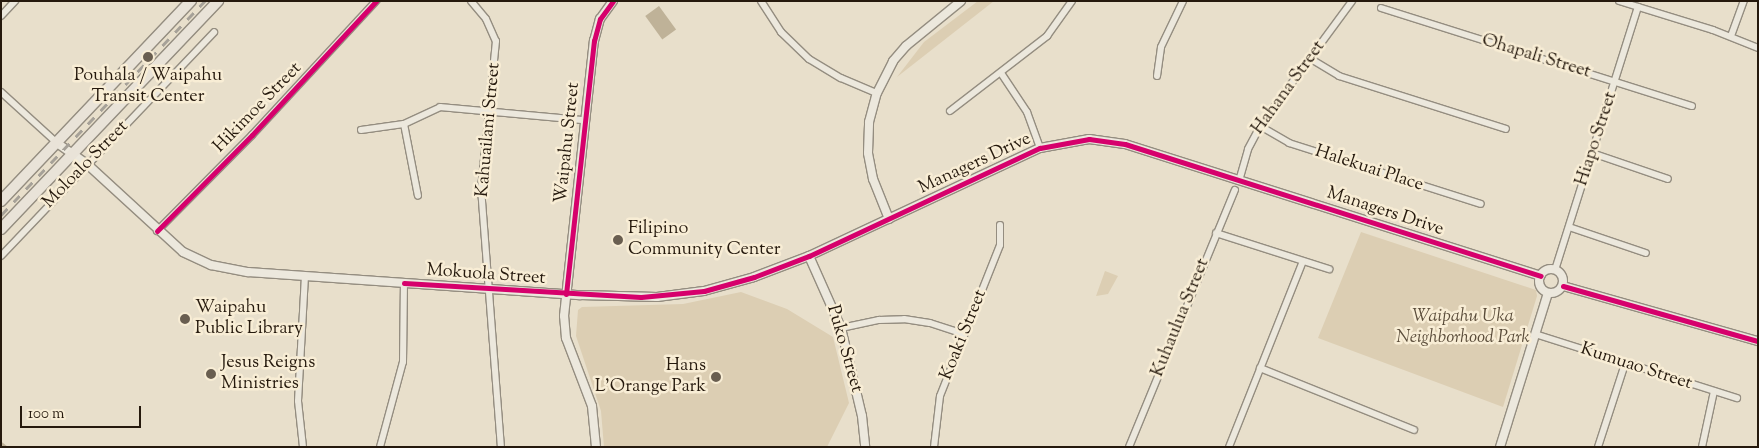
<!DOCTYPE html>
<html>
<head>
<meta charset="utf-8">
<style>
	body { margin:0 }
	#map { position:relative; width:1759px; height:448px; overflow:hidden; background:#e8dfcb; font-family:"Sorts Mill Goudy",serif }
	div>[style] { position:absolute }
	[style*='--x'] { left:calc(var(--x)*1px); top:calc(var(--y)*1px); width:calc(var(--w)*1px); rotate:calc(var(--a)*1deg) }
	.green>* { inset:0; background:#dcceb3 }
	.water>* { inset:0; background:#bfb298; transform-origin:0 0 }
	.stream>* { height:2.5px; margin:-1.25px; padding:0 1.25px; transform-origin:1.25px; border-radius:1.25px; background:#bfb298 }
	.roads { filter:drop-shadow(1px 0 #948d80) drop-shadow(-1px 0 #948d80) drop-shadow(0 1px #948d80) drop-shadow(0 -1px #948d80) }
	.minor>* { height:6px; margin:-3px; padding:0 3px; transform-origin:3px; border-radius:3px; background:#ece8dd }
	.tertiary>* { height:8px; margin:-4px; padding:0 4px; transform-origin:4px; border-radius:4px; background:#ece8dd }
	.tertiary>.ring { margin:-4px; padding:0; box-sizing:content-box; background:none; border:8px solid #ece8dd; border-radius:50% }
	.primary>* { height:10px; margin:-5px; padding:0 5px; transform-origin:5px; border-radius:5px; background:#e9e3d8 }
	.rail>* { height:2.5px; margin-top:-1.25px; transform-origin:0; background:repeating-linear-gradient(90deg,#a6a198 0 9px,transparent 0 18px) }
	.cycleway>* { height:5px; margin:-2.5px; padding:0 2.5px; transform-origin:2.5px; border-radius:2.5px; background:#d6006c }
	.dots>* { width:14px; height:14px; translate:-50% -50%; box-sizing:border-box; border:2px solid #f8edd5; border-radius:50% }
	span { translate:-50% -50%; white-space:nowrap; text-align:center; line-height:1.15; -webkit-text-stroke:5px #f8edd5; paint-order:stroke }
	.street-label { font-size:18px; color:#25190d }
	.poi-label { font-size:18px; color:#25190d }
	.left { translate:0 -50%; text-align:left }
	.right { translate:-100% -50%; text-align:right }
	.park-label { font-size:18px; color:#594b39; font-style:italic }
	.frame { position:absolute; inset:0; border:2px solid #25190d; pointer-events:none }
	.scale { position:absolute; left:20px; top:406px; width:121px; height:22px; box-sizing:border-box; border:2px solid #25190d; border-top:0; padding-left:6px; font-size:15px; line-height:18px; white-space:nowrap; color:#25190d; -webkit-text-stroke:4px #f8edd5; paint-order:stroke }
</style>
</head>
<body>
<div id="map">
	<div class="green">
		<i style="clip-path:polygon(978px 1px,994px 1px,897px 77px,924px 42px)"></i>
		<i style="clip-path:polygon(1361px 232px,1536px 290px,1537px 296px,1503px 407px,1318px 338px)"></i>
		<i style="clip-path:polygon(1105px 271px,1118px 276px,1108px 294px,1096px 296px)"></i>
		<i style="clip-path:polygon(741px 292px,787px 309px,833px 337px,849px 403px,827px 447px,604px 447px,601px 411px,576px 336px,578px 310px,582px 307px,683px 304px)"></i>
	</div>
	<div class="water">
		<i style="left:659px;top:6px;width:29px;height:17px;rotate:54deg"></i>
	</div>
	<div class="stream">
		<i style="--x:1;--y:443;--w:6;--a:39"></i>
	</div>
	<div class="roads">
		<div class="minor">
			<i style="--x:471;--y:1;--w:23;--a:50"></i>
			<i style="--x:486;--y:19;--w:24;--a:66"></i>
			<i style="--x:496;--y:41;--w:148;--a:95.8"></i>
			<i style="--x:481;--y:188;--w:260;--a:85.6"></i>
			<i style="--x:761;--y:1;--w:37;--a:57"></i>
			<i style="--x:781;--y:32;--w:39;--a:44"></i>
			<i style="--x:809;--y:59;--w:37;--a:31"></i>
			<i style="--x:841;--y:78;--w:39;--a:23"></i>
			<i style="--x:1619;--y:1;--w:98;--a:17.1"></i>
			<i style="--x:1713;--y:30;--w:48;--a:21.8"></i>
			<i style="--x:1381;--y:8;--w:326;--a:17.5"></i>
			<i style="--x:1;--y:16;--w:21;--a:-47"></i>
			<i style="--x:1731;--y:36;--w:37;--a:-70"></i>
			<i style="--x:1311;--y:59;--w:33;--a:31"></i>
			<i style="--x:1339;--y:76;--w:175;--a:17.6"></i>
			<i style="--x:1001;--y:73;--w:47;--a:56.3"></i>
			<i style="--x:1027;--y:112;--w:38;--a:70"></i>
			<i style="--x:1157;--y:76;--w:29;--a:-82"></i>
			<i style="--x:1161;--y:47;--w:51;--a:-64.4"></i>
			<i style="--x:1;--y:92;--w:76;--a:42.3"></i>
			<i style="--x:950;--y:111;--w:123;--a:-37.7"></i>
			<i style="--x:1047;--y:36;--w:43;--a:-54.5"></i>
			<i style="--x:404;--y:124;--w:73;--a:79"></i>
			<i style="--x:1260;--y:126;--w:34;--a:30"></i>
			<i style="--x:1289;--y:143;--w:201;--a:17.6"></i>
			<i style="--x:361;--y:130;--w:43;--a:-7.9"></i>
			<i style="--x:404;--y:124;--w:40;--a:-25"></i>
			<i style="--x:440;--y:107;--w:145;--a:5.2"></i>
			<i style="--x:1592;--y:153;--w:80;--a:18.9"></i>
			<i style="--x:1239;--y:181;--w:33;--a:-74"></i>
			<i style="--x:1248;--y:149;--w:26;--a:-62"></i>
			<i style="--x:1260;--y:126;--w:155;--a:-53.6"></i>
			<i style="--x:1569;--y:227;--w:81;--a:18.7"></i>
			<i style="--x:157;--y:231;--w:135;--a:-45.3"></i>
			<i style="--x:252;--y:135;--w:183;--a:-47.2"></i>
			<i style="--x:1216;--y:233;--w:119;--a:17.7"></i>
			<i style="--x:1;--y:256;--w:309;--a:-46.4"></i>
			<i style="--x:1555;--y:270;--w:276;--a:-72.5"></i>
			<i style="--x:841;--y:328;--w:39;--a:-12"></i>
			<i style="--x:879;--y:320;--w:25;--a:-2"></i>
			<i style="--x:904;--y:319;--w:26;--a:9"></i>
			<i style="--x:930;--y:323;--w:36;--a:18"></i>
			<i style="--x:1535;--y:334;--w:212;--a:17.6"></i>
			<i style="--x:1260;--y:368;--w:166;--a:21.9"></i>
			<i style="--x:303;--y:447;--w:46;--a:-96.2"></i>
			<i style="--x:298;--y:401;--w:125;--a:-86.8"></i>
			<i style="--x:380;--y:447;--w:88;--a:-74.9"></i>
			<i style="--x:403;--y:362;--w:79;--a:-89.3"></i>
			<i style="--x:934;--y:447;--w:51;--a:-83.3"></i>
			<i style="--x:940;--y:396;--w:162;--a:-68.3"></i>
			<i style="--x:1000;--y:245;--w:20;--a:-90"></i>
			<i style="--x:1129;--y:447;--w:278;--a:-67.6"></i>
			<i style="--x:1229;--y:447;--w:200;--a:-68.3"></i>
			<i style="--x:1598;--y:447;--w:87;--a:-72"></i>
			<i style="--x:1702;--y:447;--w:57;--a:-77.9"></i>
		</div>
		<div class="tertiary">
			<i style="--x:57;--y:143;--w:37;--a:35"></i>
			<i style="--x:87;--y:164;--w:130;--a:42.5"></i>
			<i style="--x:183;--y:252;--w:31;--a:25"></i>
			<i style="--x:211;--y:265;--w:38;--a:11"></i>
			<i style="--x:248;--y:272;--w:333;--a:4"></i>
			<i style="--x:580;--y:295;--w:77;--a:1.5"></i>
			<i style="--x:657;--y:297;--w:47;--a:-7.3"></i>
			<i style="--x:704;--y:291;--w:52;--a:-15.6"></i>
			<i style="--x:754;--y:277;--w:59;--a:-20.9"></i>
			<i style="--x:809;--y:256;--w:255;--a:-25.1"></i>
			<i style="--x:1040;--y:148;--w:50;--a:-10.4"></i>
			<i style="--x:1089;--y:139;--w:36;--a:8"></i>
			<i style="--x:1125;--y:144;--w:436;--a:17.6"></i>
			<i style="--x:889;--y:219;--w:43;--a:-111.8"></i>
			<i style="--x:873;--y:179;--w:26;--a:-101"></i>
			<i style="--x:868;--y:153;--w:31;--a:-88"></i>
			<i style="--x:869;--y:122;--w:30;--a:-75"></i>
			<i style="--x:877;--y:93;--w:36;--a:-63"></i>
			<i style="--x:893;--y:61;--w:20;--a:-49"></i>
			<i style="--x:906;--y:46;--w:71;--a:-39.3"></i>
			<i style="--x:809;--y:256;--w:79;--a:66"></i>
			<i style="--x:841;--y:328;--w:90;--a:76.6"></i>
			<i style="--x:862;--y:416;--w:31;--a:84"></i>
			<i class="ring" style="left:1539px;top:269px;width:16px;height:16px"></i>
			<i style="--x:1563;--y:286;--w:203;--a:15.8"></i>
			<i style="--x:596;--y:447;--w:41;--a:-95.6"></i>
			<i style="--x:592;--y:406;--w:73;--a:-110.9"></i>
			<i style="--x:566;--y:338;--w:22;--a:-95"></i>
			<i style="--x:564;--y:316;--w:277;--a:-83.8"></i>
			<i style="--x:594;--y:41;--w:23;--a:-75"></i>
			<i style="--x:600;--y:19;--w:22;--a:-54"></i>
			<i style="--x:1500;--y:447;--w:161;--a:-72.7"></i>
		</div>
		<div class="primary">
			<i style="--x:1;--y:201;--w:276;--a:-46.5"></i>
			<i style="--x:1;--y:229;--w:315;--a:-46.4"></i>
		</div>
	</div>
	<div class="rail">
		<i style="--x:1;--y:215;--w:296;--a:-46.4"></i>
	</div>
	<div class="cycleway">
		<i style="--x:157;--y:231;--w:135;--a:-45.3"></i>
		<i style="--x:252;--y:135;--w:183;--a:-47.2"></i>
		<i style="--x:404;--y:283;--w:237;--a:3.4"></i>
		<i style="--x:641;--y:297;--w:63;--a:-5.4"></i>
		<i style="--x:704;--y:291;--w:52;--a:-15.6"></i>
		<i style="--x:754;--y:277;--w:59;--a:-20.9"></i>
		<i style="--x:809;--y:256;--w:255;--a:-25.1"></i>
		<i style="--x:1040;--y:148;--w:50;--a:-10.4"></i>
		<i style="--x:1089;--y:139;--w:36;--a:8"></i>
		<i style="--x:1125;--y:144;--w:436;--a:17.6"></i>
		<i style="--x:1563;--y:286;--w:203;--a:15.8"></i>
		<i style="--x:566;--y:294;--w:255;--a:-83.7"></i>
		<i style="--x:594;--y:41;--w:23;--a:-75"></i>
		<i style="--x:600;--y:19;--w:22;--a:-54"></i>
	</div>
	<div class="dots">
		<i style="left:148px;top:57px;background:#695e50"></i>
		<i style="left:618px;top:240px;background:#695e50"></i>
		<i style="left:185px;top:319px;background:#695e50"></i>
		<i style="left:211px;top:374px;background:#695e50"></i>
		<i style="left:716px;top:377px;background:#695e50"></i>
	</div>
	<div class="street-label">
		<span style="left:1536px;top:57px;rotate:17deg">Ohapali Street</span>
		<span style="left:1289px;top:88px;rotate:-54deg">Hahana Street</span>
		<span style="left:258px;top:108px;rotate:-46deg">Hikimoe Street</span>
		<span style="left:489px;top:130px;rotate:-85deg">Kahuailani Street</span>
		<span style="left:1597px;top:139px;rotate:-72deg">Hiapo Street</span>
		<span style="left:568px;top:143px;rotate:-84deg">Waipahu Street</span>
		<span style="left:975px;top:164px;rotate:-25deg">Managers Drive</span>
		<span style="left:86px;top:165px;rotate:-46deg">Moloalo Street</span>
		<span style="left:1369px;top:169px;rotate:18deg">Halekuai Place</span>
		<span style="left:1385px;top:212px;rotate:18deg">Managers Drive</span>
		<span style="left:486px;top:275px;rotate:4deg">Mokuola Street</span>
		<span style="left:1181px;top:318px;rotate:-68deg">Kuhaulua Street</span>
		<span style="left:964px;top:335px;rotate:-68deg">Koaki Street</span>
		<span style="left:844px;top:349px;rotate:74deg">Puko Street</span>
		<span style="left:1636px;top:367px;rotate:18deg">Kumuao Street</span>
	</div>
	<div class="poi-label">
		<span style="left:148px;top:87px">Pouhala / Waipahu<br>Transit Center</span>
		<span class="left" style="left:628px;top:240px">Filipino<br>Community Center</span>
		<span class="left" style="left:195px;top:319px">Waipahu<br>Public Library</span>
		<span class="left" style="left:221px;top:374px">Jesus Reigns<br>Ministries</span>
		<span class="right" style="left:706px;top:377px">Hans<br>L'Orange Park</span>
	</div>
	<div class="park-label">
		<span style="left:1463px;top:328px">Waipahu Uka<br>Neighborhood Park</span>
	</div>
	<div class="frame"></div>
	<div class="scale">100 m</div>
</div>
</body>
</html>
